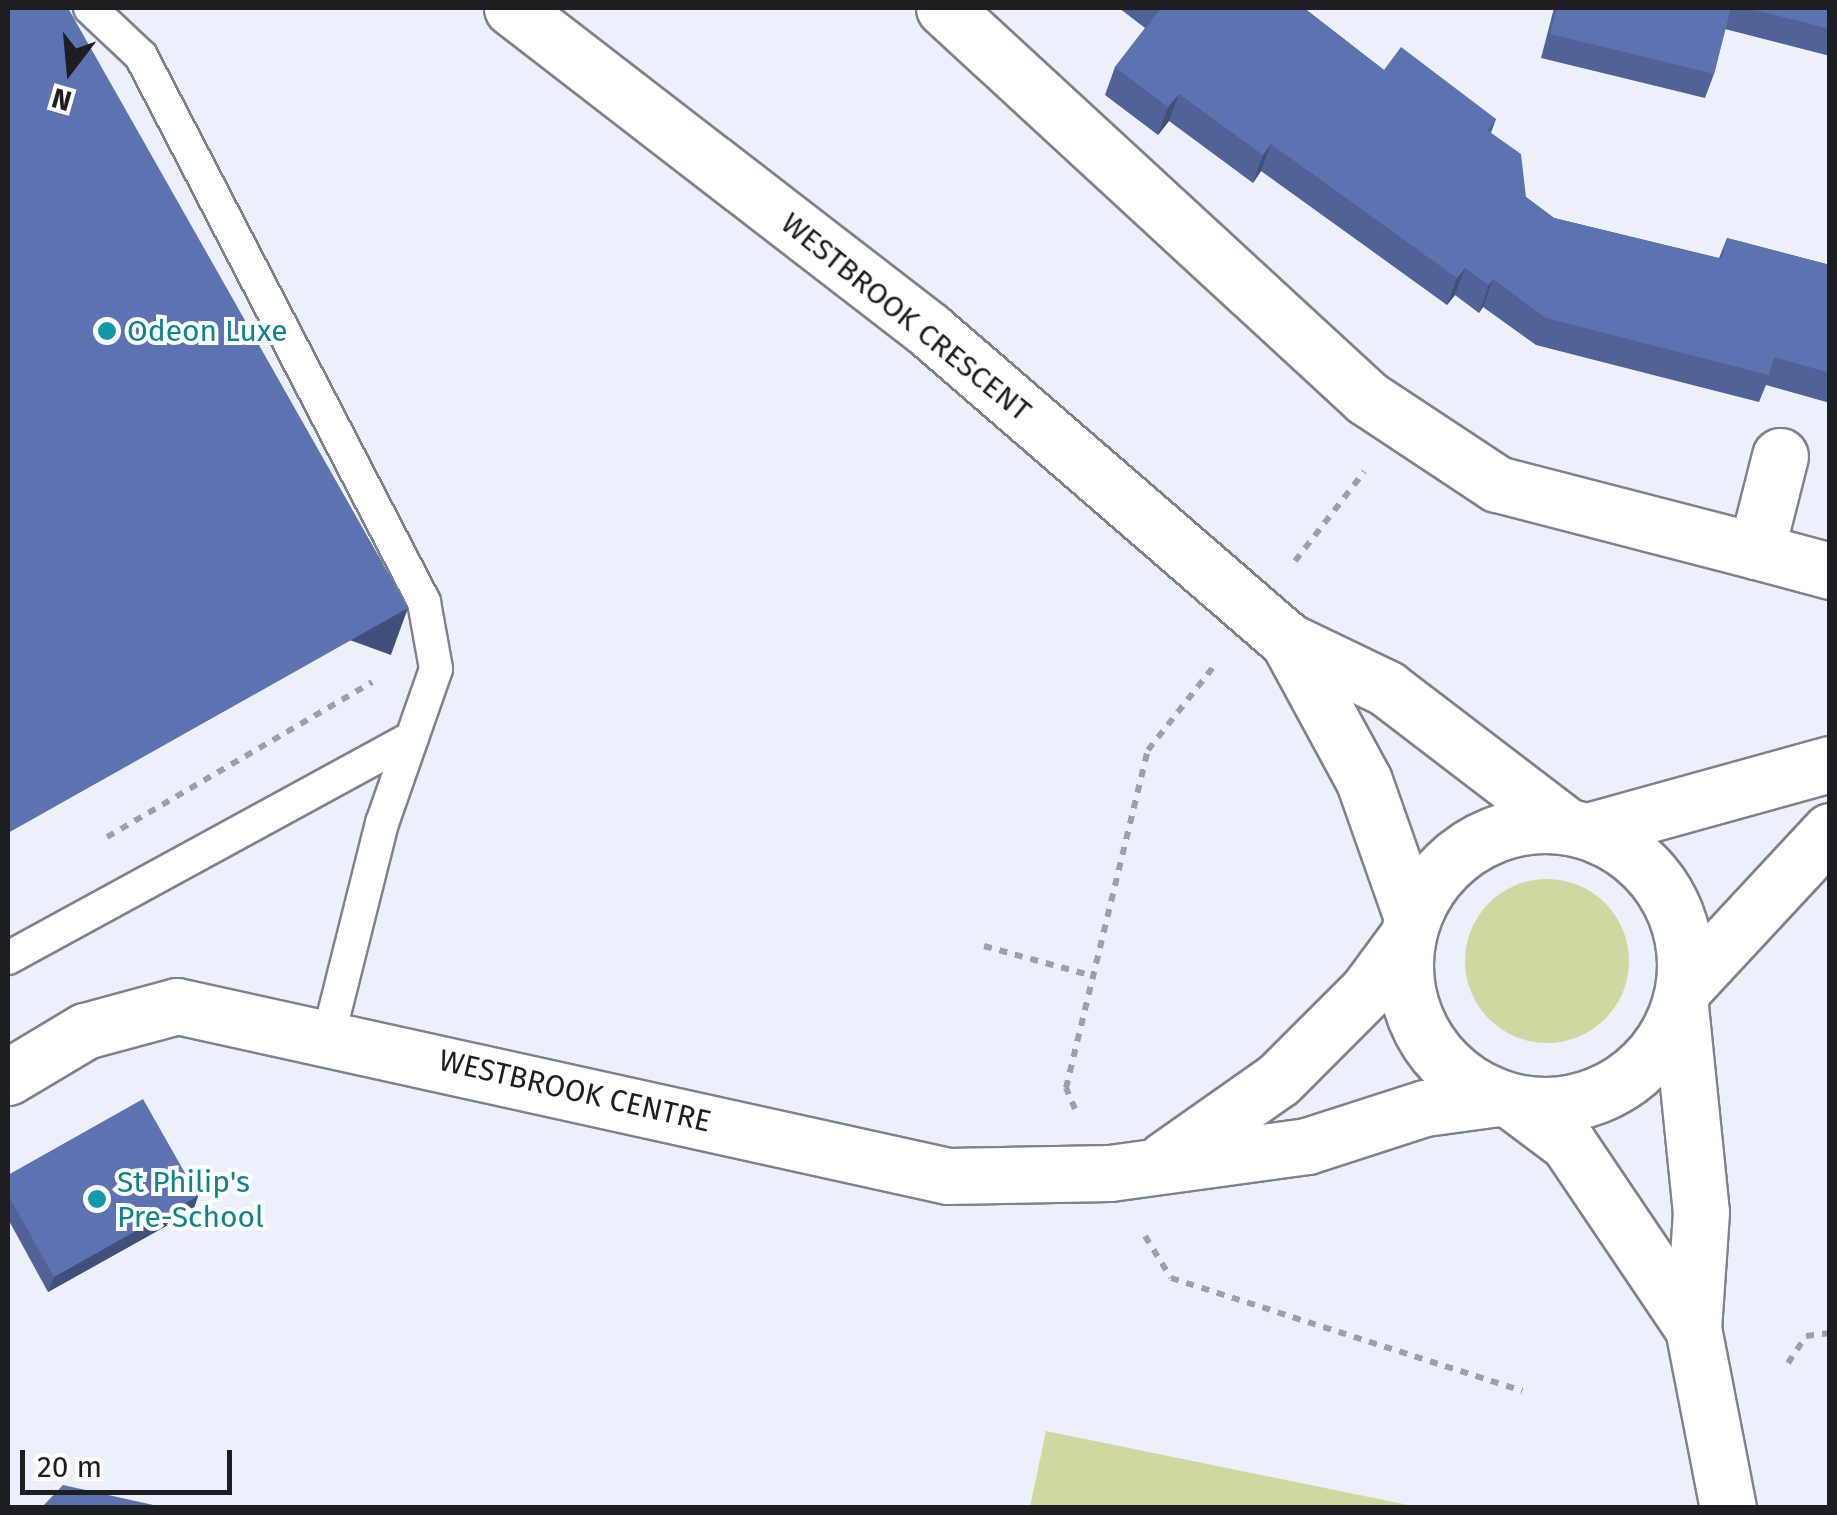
<!DOCTYPE html>
<html>
<head>
<meta charset="utf-8">
<style>
	body { margin:0 }
	#map { position:relative; width:1837px; height:1515px; overflow:hidden; background:#ecf0fb; font-family:"Fira Sans",sans-serif }
	div>[style] { position:absolute }
	[style*='--x'] { left:calc(var(--x)*1px); top:calc(var(--y)*1px); width:calc(var(--w)*1px); rotate:calc(var(--a)*1deg) }
	.green>* { inset:0; background:#d0d8a2 }
	.round { border-radius:50% }
	.path>* { height:6px; margin-top:-3px; transform-origin:0; background:repeating-linear-gradient(90deg,#9da0a8 0 8px,transparent 0 16px) }
	.roads { filter:drop-shadow(2px 0 #7e828c) drop-shadow(-2px 0 #7e828c) drop-shadow(0 2px #7e828c) drop-shadow(0 -2px #7e828c) }
	.lane>* { height:32px; margin:-16px; padding:0 16px; transform-origin:16px; border-radius:16px; background:#fff }
	.street>* { height:55px; margin:-27.5px; padding:0 27.5px; transform-origin:27.5px; border-radius:27.5px; background:#fff }
	.secondary>* { height:55px; margin:-27.5px; padding:0 27.5px; transform-origin:27.5px; border-radius:27.5px; background:#fff }
	.secondary>.ring { margin:-27.5px; padding:0; box-sizing:content-box; background:none; border:55px solid #fff; border-radius:50% }
	.wall>* { inset:0; background:#506297 }
	.shaded-wall>* { inset:0; background:#41507b; transform-origin:0 0 }
	.building>* { inset:0; background:#5d72b0 }
	.dots>* { width:28px; height:28px; translate:-50% -50%; box-sizing:border-box; border:5px solid #fff; border-radius:50% }
	span { translate:-50% -50%; white-space:nowrap; text-align:center; line-height:1.15; -webkit-text-stroke:8px #fff; paint-order:stroke }
	.street-label { font-size:30px; color:#1d1e22 }
	.culture-label { font-size:30px; color:#0d838f }
	.left { translate:0 -50%; text-align:left }
	.frame { position:absolute; inset:0; border:10px solid #1d1e22; pointer-events:none }
	.north { position:absolute; left:20px; top:20px; width:100px; height:100px; -webkit-text-stroke:8px #fff; paint-order:stroke; rotate:196deg; font-size:28px; font-weight:700; line-height:40px; text-align:center; color:#1d1e22 }
	.north::after { content:''; display:block; margin:auto; width:35px; height:45px; background:#1d1e22; clip-path:polygon(50% 0,100% 100%,50% 72%,0 100%) }
	.scale { position:absolute; left:20px; top:1450px; width:212px; height:45px; box-sizing:border-box; border:5px solid #1d1e22; border-top:0; padding-left:12px; font-size:30px; line-height:35px; white-space:nowrap; color:#1d1e22; -webkit-text-stroke:8px #fff; paint-order:stroke }
</style>
</head>
<body>
<div id="map">
	<div class="green">
		<i class="round" style="left:1465px;top:879px;width:164px;height:164px"></i>
		<i style="clip-path:polygon(1046px 1431px,1418px 1507px,1030px 1507px)"></i>
	</div>
	<div class="path">
		<i style="--x:1295;--y:561;--w:113;--a:-52.2"></i>
		<i style="--x:107;--y:837;--w:307;--a:-30.3"></i>
		<i style="--x:984;--y:946;--w:113;--a:15.4"></i>
		<i style="--x:1075;--y:1109;--w:23;--a:-113"></i>
		<i style="--x:1066;--y:1088;--w:348;--a:-76.4"></i>
		<i style="--x:1148;--y:750;--w:108;--a:-51.8"></i>
		<i style="--x:1145;--y:1236;--w:49;--a:58.2"></i>
		<i style="--x:1171;--y:1278;--w:369;--a:17.8"></i>
		<i style="--x:1788;--y:1363;--w:32;--a:-56"></i>
		<i style="--x:1806;--y:1336;--w:24;--a:-7"></i>
	</div>
	<div class="roads">
		<div class="lane">
			<i style="--x:90;--y:8;--w:70;--a:43.3"></i>
			<i style="--x:141;--y:56;--w:615;--a:62.6"></i>
			<i style="--x:424;--y:602;--w:68;--a:79.8"></i>
			<i style="--x:436;--y:669;--w:163;--a:109.3"></i>
			<i style="--x:382;--y:823;--w:218;--a:104.1"></i>
			<i style="--x:8;--y:958;--w:460;--a:-28.6"></i>
		</div>
		<div class="street">
			<i style="--x:944;--y:8;--w:575;--a:42.68"></i>
			<i style="--x:1367;--y:398;--w:156;--a:33.5"></i>
			<i style="--x:1497;--y:484;--w:268;--a:14.5"></i>
			<i style="--x:1780;--y:456;--w:98;--a:104.2"></i>
			<i style="--x:1756;--y:551;--w:77;--a:15.1"></i>
			<i style="--x:1588;--y:831;--w:251;--a:-15.5"></i>
			<i style="--x:1685;--y:987;--w:213;--a:-47.1"></i>
			<i style="--x:8;--y:1077;--w:90;--a:-30.9"></i>
			<i style="--x:85;--y:1031;--w:95;--a:-15.2"></i>
			<i style="--x:177;--y:1006;--w:790;--a:12.43"></i>
			<i style="--x:948;--y:1176;--w:162;--a:-1.1"></i>
			<i style="--x:1110;--y:1173;--w:199;--a:-7.8"></i>
			<i style="--x:1307;--y:1146;--w:124;--a:-17.9"></i>
			<i style="--x:1425;--y:1108;--w:74;--a:-7.8"></i>
			<i style="--x:1164;--y:1160;--w:139;--a:-35.1"></i>
			<i style="--x:1278;--y:1080;--w:126;--a:-45"></i>
			<i style="--x:1367;--y:991;--w:67;--a:-53.5"></i>
		</div>
		<div class="secondary">
			<i style="--x:512;--y:8;--w:527;--a:37.67"></i>
			<i style="--x:929;--y:330;--w:475;--a:40.9"></i>
			<i style="--x:1288;--y:641;--w:109;--a:25.6"></i>
			<i style="--x:1386;--y:688;--w:225;--a:37.4"></i>
			<i style="--x:1288;--y:641;--w:159;--a:61.5"></i>
			<i style="--x:1364;--y:781;--w:144;--a:70.6"></i>
			<i class="ring" style="left:1405px;top:825px;width:225px;height:225px"></i>
			<i style="--x:1680;--y:1006;--w:207;--a:84.2"></i>
			<i style="--x:1701;--y:1212;--w:116;--a:93.9"></i>
			<i style="--x:1693;--y:1328;--w:183;--a:79"></i>
			<i style="--x:1516;--y:1104;--w:65;--a:36.9"></i>
			<i style="--x:1568;--y:1143;--w:223;--a:56"></i>
		</div>
	</div>
	<div class="wall">
		<i style="clip-path:polygon(1119px 8px,1304px 8px,1384px 70px,1496px 119px,1491px 133px,1526px 197px,1554px 218px,1719px 258px,1727px 238px,1830px 265px,1830px 403px,1766px 385px,1759px 402px,1536px 345px,1483px 307px,1479px 313px,1455px 295px,1447px 305px,1261px 171px,1253px 183px,1169px 121px,1158px 135px,1105px 95px,1115px 67px,1145px 28px)"></i>
		<i style="clip-path:polygon(1554px 8px,1830px 8px,1830px 56px,1725px 29px,1714px 74px,1705px 98px,1541px 58px)"></i>
		<i style="clip-path:polygon(8px 1175px,198px 1196px,193px 1211px,48px 1292px,8px 1219px)"></i>
	</div>
	<div class="shaded-wall">
		<i style="clip-path:polygon(1179px 94px,1169px 121px,1158px 135px,1168px 107px)"></i>
		<i style="clip-path:polygon(1271px 144px,1261px 171px,1253px 183px,1263px 155px)"></i>
		<i style="clip-path:polygon(1465px 268px,1455px 295px,1447px 305px,1457px 278px)"></i>
		<i style="clip-path:polygon(1493px 279px,1483px 307px,1479px 313px,1489px 285px)"></i>
		<i style="left:408px;top:608px;width:50px;height:459px;rotate:110deg"></i>
		<i style="clip-path:polygon(198px 1196px,193px 1211px,48px 1292px,54px 1277px)"></i>
	</div>
	<div class="building">
		<i style="clip-path:polygon(8px 8px,68px 8px,408px 608px,8px 833px)"></i>
		<i style="clip-path:polygon(1161px 8px,1304px 8px,1384px 70px,1401px 47px,1496px 119px,1487px 130px,1521px 154px,1526px 197px,1554px 218px,1722px 259px,1727px 238px,1830px 265px,1830px 373px,1774px 357px,1769px 375px,1546px 318px,1493px 279px,1489px 285px,1465px 268px,1457px 278px,1271px 144px,1263px 155px,1179px 94px,1168px 107px,1115px 67px)"></i>
		<i style="clip-path:polygon(1557px 8px,1731px 8px,1714px 74px,1550px 34px)"></i>
		<i style="clip-path:polygon(1747px 8px,1830px 8px,1830px 29px)"></i>
		<i style="clip-path:polygon(143px 1099px,198px 1196px,54px 1277px,8px 1195px,8px 1175px)"></i>
		<i style="clip-path:polygon(63px 1485px,167px 1508px,41px 1508px)"></i>
	</div>
	<div class="dots">
		<i style="left:107px;top:331px;background:#0f9aa8"></i>
		<i style="left:97px;top:1199px;background:#0f9aa8"></i>
	</div>
	<div class="street-label">
		<span style="left:906px;top:317px;rotate:39deg">WESTBROOK CRESCENT</span>
		<span style="left:575px;top:1091px;rotate:13deg">WESTBROOK CENTRE</span>
	</div>
	<div class="culture-label">
		<span class="left" style="left:127px;top:331px">Odeon Luxe</span>
		<span class="left" style="left:117px;top:1199px">St Philip's<br>Pre-School</span>
	</div>
	<div class="frame"></div>
	<div class="north">N</div>
	<div class="scale">20 m</div>
</div>
</body>
</html>
